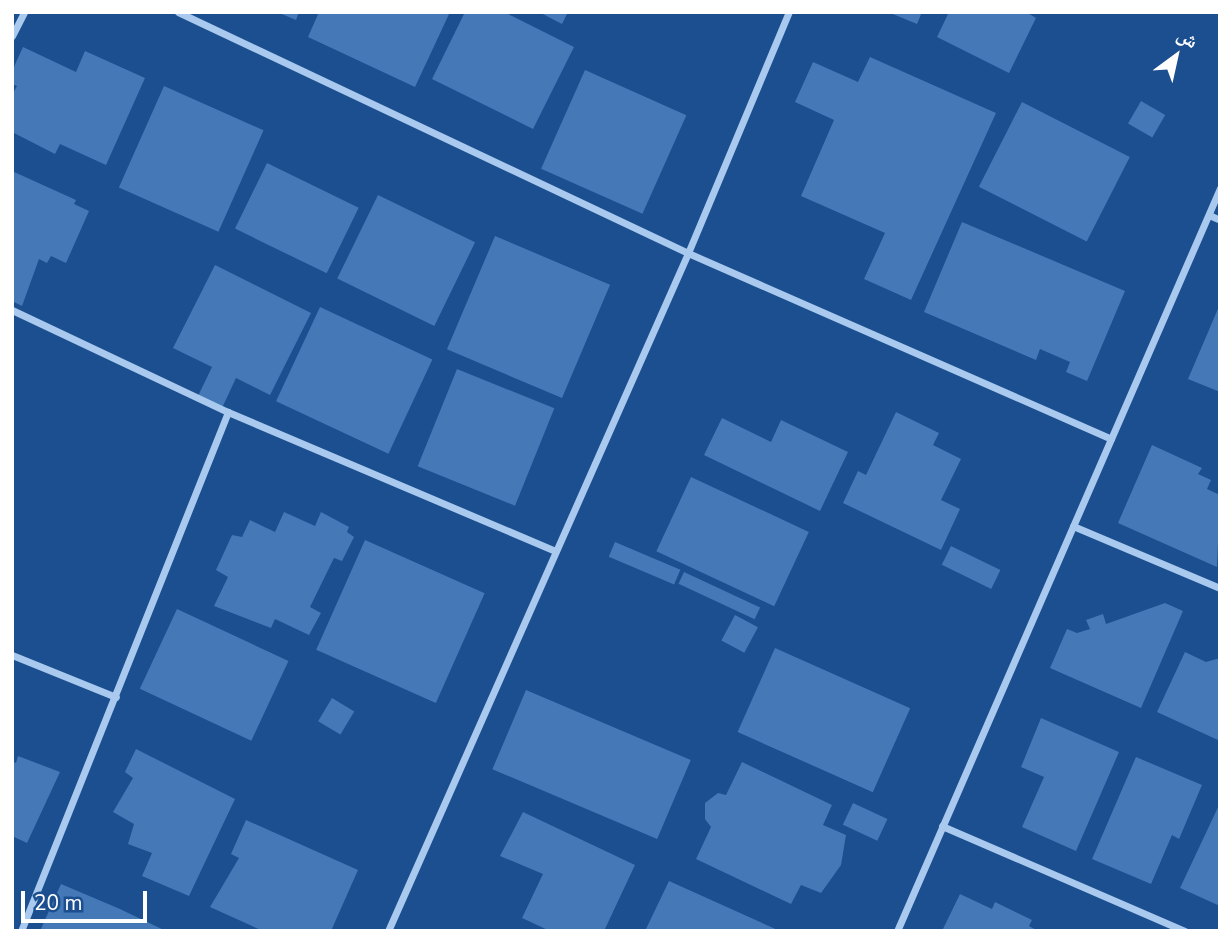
<!DOCTYPE html>
<html>
<head>
<meta charset="utf-8">
<style>
	body { margin:0 }
	#map { position:relative; width:1232px; height:943px; overflow:hidden; background:#1b4f8f; font-family:"Nunito Sans","Noto Naskh Arabic",sans-serif }
	div>[style] { position:absolute }
	[style*='--x'] { left:calc(var(--x)*1px); top:calc(var(--y)*1px); width:calc(var(--w)*1px); rotate:calc(var(--a)*1deg) }
	.building>* { inset:0; background:#4478b7; transform-origin:0 0 }
	.street>* { height:7px; margin:-3.5px; padding:0 3.5px; transform-origin:3.5px; border-radius:3.5px; background:#a9c9ee }
	span { translate:-50% -50%; white-space:nowrap; text-align:center; line-height:1.15; -webkit-text-stroke:5px #1b4f8f; paint-order:stroke }
	.frame { position:absolute; inset:0; border:14px solid #fff; pointer-events:none }
	.north { position:absolute; left:1141px; top:21px; width:70px; height:70px; -webkit-text-stroke:5px #1b4f8f; paint-order:stroke; rotate:33deg; font-size:19px; font-weight:700; line-height:28px; text-align:center; color:#fff }
	.north::after { content:''; display:block; margin:auto; width:24px; height:32px; background:#fff; clip-path:polygon(50% 0,100% 100%,50% 72%,0 100%) }
	.scale { position:absolute; left:21px; top:891px; width:126px; height:32px; box-sizing:border-box; border:4px solid #fff; border-top:0; padding-left:9px; font-size:21px; line-height:24px; white-space:nowrap; color:#fff; -webkit-text-stroke:5px #1b4f8f; paint-order:stroke }
</style>
</head>
<body>
<div id="map">
	<div class="building">
		<i style="clip-path:polygon(277px 12px,299px 12px,296px 20px)"></i>
		<i style="clip-path:polygon(319px 12px,450px 12px,415px 87px,308px 37px)"></i>
		<i style="clip-path:polygon(465px 12px,504px 12px,574px 47px,533px 129px,432px 79px)"></i>
		<i style="clip-path:polygon(539px 12px,568px 12px,562px 24px)"></i>
		<i style="clip-path:polygon(888px 12px,922px 12px,917px 24px)"></i>
		<i style="clip-path:polygon(949px 12px,1026px 12px,1036px 18px,1009px 73px,937px 37px)"></i>
		<i style="clip-path:polygon(23px 47px,76px 72px,85px 51px,145px 78px,106px 165px,60px 144px,55px 154px,12px 132px,12px 95px,17px 86px,12px 84px,12px 71px)"></i>
		<i style="clip-path:polygon(870px 57px,996px 113px,911px 300px,864px 279px,885px 233px,801px 196px,834px 120px,795px 102px,813px 62px,858px 82px)"></i>
		<i style="left:585px;top:70px;width:111px;height:108px;rotate:24deg"></i>
		<i style="left:164px;top:86px;width:109px;height:111px;rotate:24deg"></i>
		<i style="left:1141px;top:101px;width:28px;height:26px;rotate:30deg"></i>
		<i style="left:1022px;top:102px;width:121px;height:95px;rotate:27deg"></i>
		<i style="left:267px;top:163px;width:102px;height:73px;rotate:26deg"></i>
		<i style="clip-path:polygon(12px 171px,76px 200px,74px 204px,89px 211px,66px 263px,51px 256px,47px 263px,39px 259px,22px 306px,12px 301px)"></i>
		<i style="left:378px;top:195px;width:108px;height:93px;rotate:26deg"></i>
		<i style="clip-path:polygon(962px 222px,1125px 291px,1087px 381px,1066px 372px,1070px 362px,1040px 349px,1036px 360px,924px 312px)"></i>
		<i style="left:495px;top:236px;width:125px;height:123px;rotate:23deg"></i>
		<i style="clip-path:polygon(215px 265px,311px 313px,270px 395px,236px 378px,222px 408px,198px 396px,212px 367px,173px 348px)"></i>
		<i style="clip-path:polygon(1220px 304px,1220px 392px,1188px 379px)"></i>
		<i style="left:320px;top:307px;width:124px;height:104px;rotate:25deg"></i>
		<i style="left:457px;top:369px;width:105px;height:105px;rotate:22deg"></i>
		<i style="clip-path:polygon(896px 412px,939px 433px,933px 445px,961px 459px,941px 500px,960px 509px,941px 550px,843px 503px,858px 471px,866px 475px)"></i>
		<i style="clip-path:polygon(722px 418px,771px 442px,781px 420px,848px 452px,820px 511px,704px 455px)"></i>
		<i style="clip-path:polygon(1152px 445px,1202px 468px,1198px 474px,1211px 480px,1207px 489px,1220px 495px,1217px 567px,1118px 523px)"></i>
		<i style="left:691px;top:477px;width:130px;height:82px;rotate:25deg"></i>
		<i style="clip-path:polygon(284px 512px,315px 526px,321px 512px,349px 527px,347px 532px,354px 537px,342px 561px,334px 558px,310px 607px,321px 613px,309px 635px,275px 619px,271px 628px,214px 606px,228px 577px,216px 570px,232px 535px,242px 537px,250px 520px,275px 532px)"></i>
		<i style="left:365px;top:540px;width:131px;height:120px;rotate:24deg"></i>
		<i style="left:615px;top:542px;width:71px;height:16px;rotate:23deg"></i>
		<i style="left:951px;top:546px;width:55px;height:21px;rotate:26deg"></i>
		<i style="left:684px;top:572px;width:84px;height:13px;rotate:25deg"></i>
		<i style="clip-path:polygon(1165px 603px,1183px 611px,1141px 708px,1050px 668px,1067px 629px,1077px 633px,1090px 629px,1086px 620px,1103px 614px,1106px 624px)"></i>
		<i style="left:177px;top:609px;width:123px;height:88px;rotate:25deg"></i>
		<i style="left:735px;top:615px;width:26px;height:29px;rotate:28deg"></i>
		<i style="left:775px;top:648px;width:148px;height:92px;rotate:24deg"></i>
		<i style="clip-path:polygon(1185px 652px,1206px 662px,1220px 658px,1220px 741px,1157px 712px)"></i>
		<i style="left:526px;top:690px;width:179px;height:86px;rotate:23deg"></i>
		<i style="left:332px;top:698px;width:26px;height:27px;rotate:31deg"></i>
		<i style="clip-path:polygon(1041px 718px,1119px 752px,1076px 851px,1022px 827px,1044px 777px,1021px 767px)"></i>
		<i style="clip-path:polygon(136px 749px,235px 799px,189px 896px,142px 876px,152px 853px,128px 844px,134px 824px,113px 812px,133px 778px,125px 772px)"></i>
		<i style="clip-path:polygon(18px 756px,60px 772px,27px 843px,12px 836px,12px 761px,16px 763px)"></i>
		<i style="clip-path:polygon(1136px 757px,1202px 785px,1179px 839px,1172px 835px,1151px 884px,1092px 859px)"></i>
		<i style="clip-path:polygon(742px 762px,832px 805px,823px 825px,846px 835px,841px 865px,821px 893px,801px 885px,791px 904px,696px 859px,711px 827px,705px 819px,705px 803px,718px 793px,726px 795px)"></i>
		<i style="left:853px;top:803px;width:38px;height:24px;rotate:25deg"></i>
		<i style="clip-path:polygon(1220px 803px,1220px 906px,1180px 888px)"></i>
		<i style="clip-path:polygon(523px 812px,635px 865px,604px 931px,550px 931px,522px 918px,543px 874px,500px 856px)"></i>
		<i style="clip-path:polygon(246px 820px,358px 870px,331px 931px,263px 931px,210px 907px,239px 858px,231px 854px)"></i>
		<i style="clip-path:polygon(669px 881px,780px 931px,645px 931px)"></i>
		<i style="clip-path:polygon(61px 884px,120px 909px,166px 931px,40px 931px)"></i>
		<i style="clip-path:polygon(960px 894px,992px 909px,995px 902px,1032px 920px,1029px 926px,1038px 931px,942px 931px)"></i>
	</div>
	<div class="street">
		<i style="--x:178;--y:12;--w:564;--a:25.29"></i>
		<i style="--x:688;--y:253;--w:462;--a:23.7"></i>
		<i style="--x:12;--y:36;--w:27;--a:-63"></i>
		<i style="--x:1209;--y:215;--w:12;--a:24"></i>
		<i style="--x:12;--y:310;--w:239;--a:25.3"></i>
		<i style="--x:228;--y:412;--w:355;--a:23"></i>
		<i style="--x:1073;--y:526;--w:160;--a:22.9"></i>
		<i style="--x:12;--y:655;--w:112;--a:22"></i>
		<i style="--x:942;--y:826;--w:265;--a:23.4"></i>
		<i style="--x:21;--y:931;--w:559;--a:-68.26"></i>
		<i style="--x:388;--y:931;--w:741;--a:-66.13"></i>
		<i style="--x:688;--y:253;--w:261;--a:-67.3"></i>
		<i style="--x:897;--y:931;--w:810;--a:-66.5"></i>
	</div>
	<div class="frame"></div>
	<div class="north">ش</div>
	<div class="scale">20 m</div>
</div>
</body>
</html>
